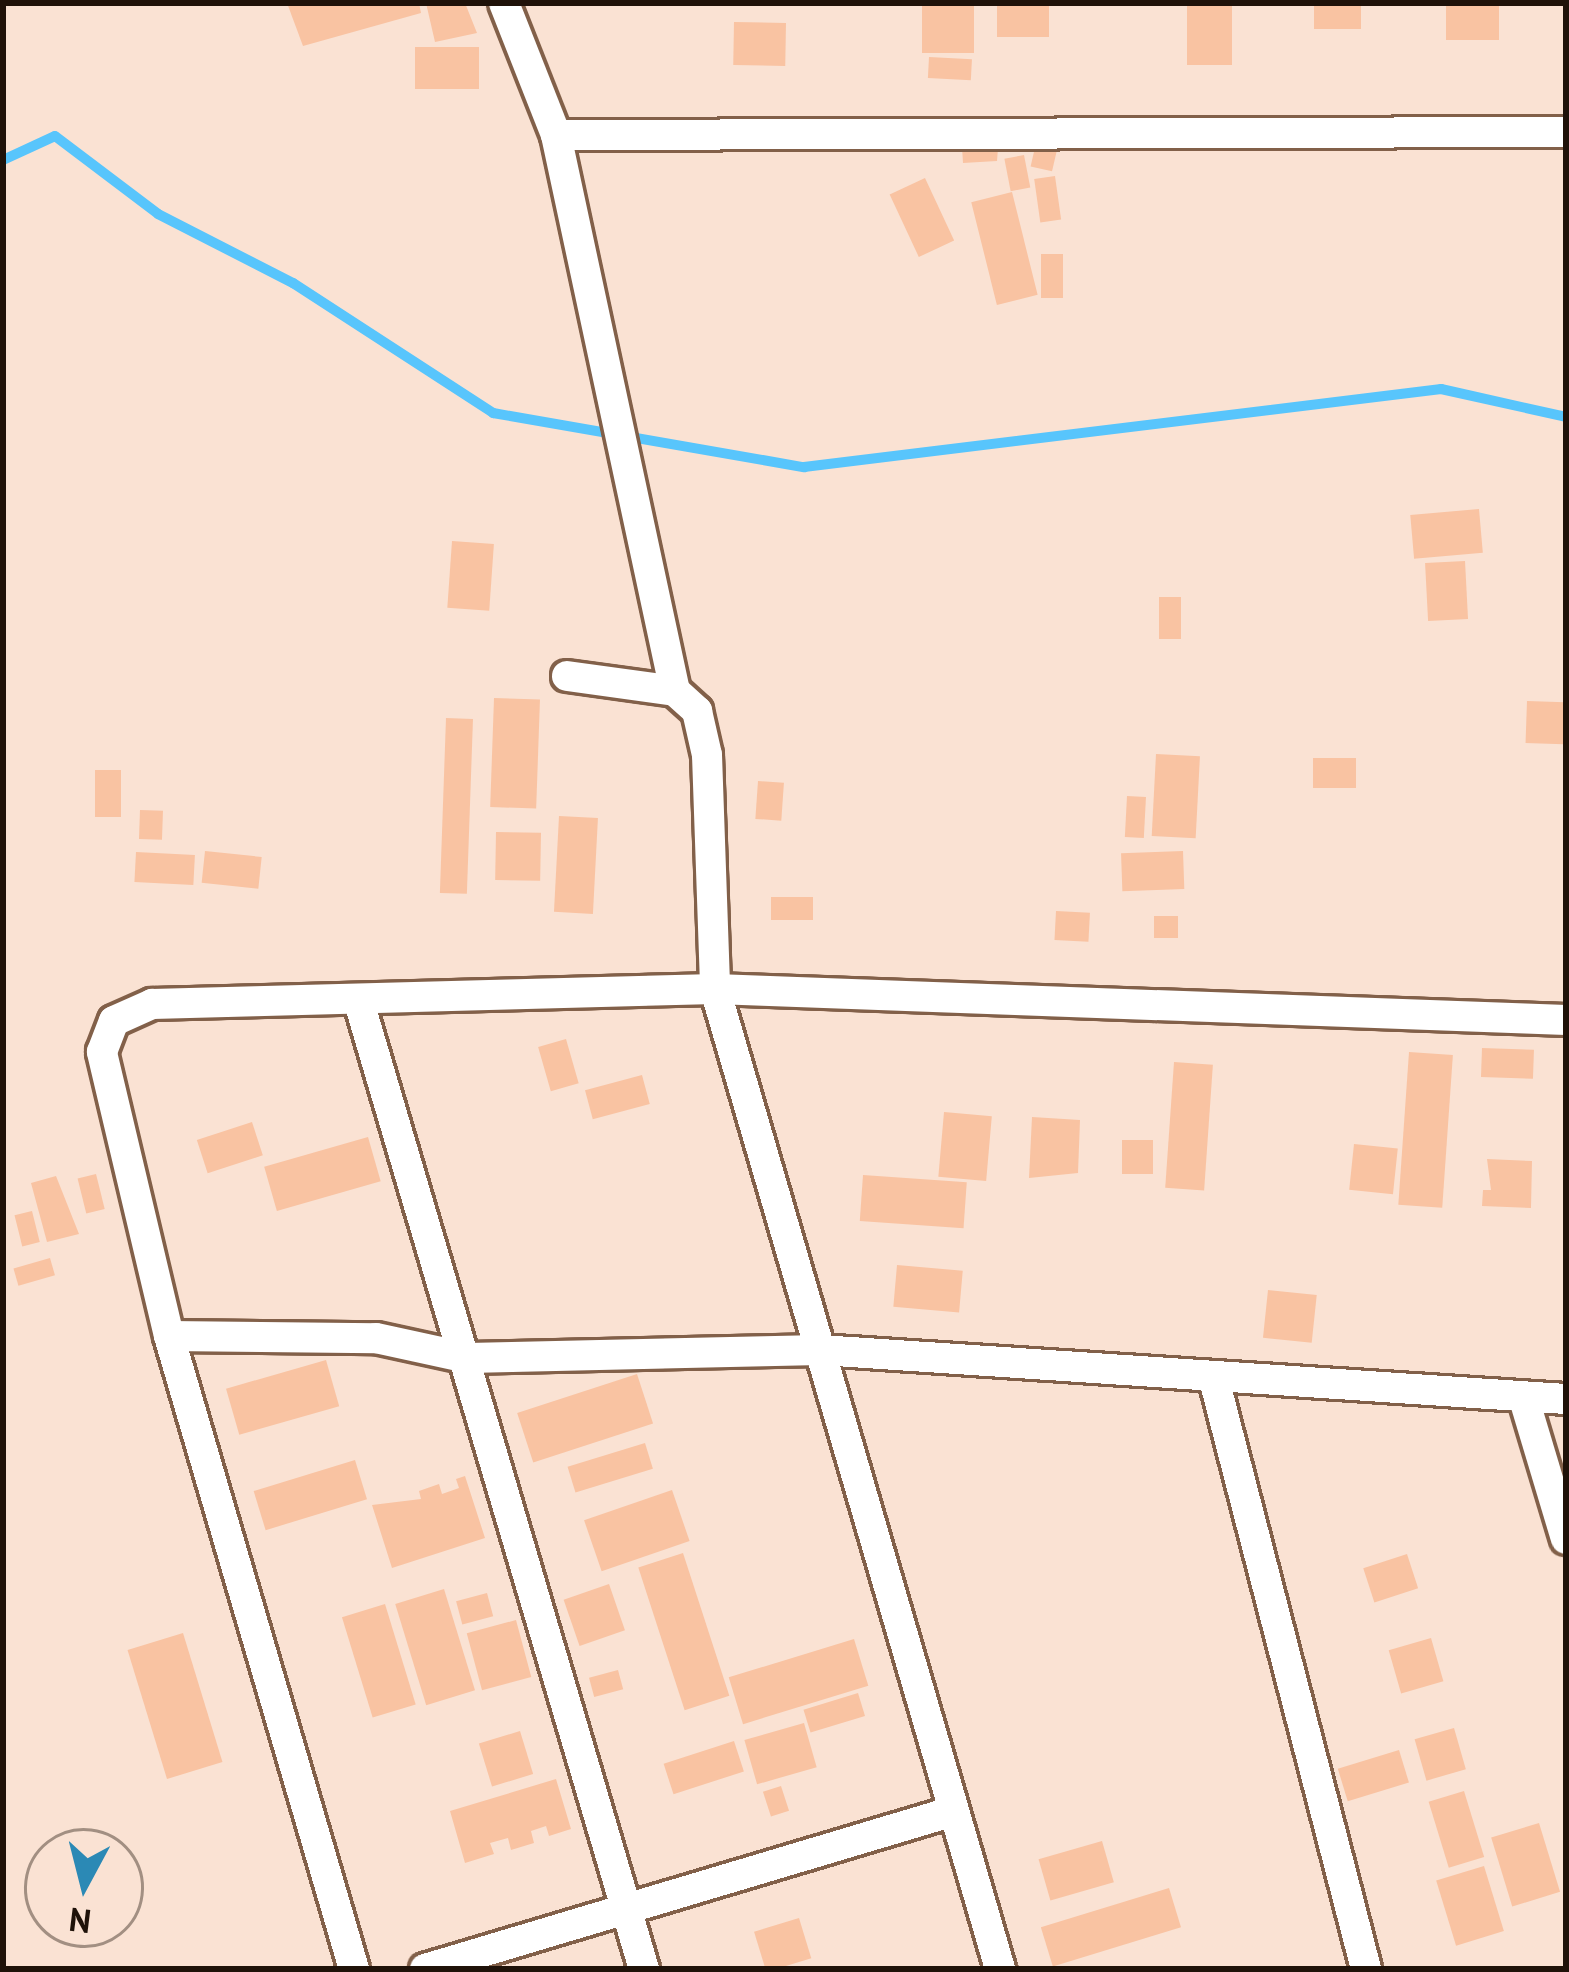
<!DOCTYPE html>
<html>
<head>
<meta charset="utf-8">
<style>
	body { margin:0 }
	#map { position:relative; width:1569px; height:1972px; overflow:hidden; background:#fae2d3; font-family:"PT Sans",sans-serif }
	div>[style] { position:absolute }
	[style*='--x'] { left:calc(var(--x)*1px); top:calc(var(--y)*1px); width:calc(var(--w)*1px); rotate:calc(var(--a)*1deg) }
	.stream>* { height:10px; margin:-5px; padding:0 5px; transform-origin:5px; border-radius:5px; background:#58c5fc }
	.building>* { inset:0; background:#f9c3a2; transform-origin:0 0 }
	.roads { filter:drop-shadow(3px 0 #826049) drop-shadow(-3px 0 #826049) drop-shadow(0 3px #826049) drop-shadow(0 -3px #826049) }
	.street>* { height:30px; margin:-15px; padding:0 15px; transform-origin:15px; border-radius:15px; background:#fff }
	span { translate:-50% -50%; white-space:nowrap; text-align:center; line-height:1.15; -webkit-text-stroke:10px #fae2d3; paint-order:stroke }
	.frame { position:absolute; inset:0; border:6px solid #1f1209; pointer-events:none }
	.north { position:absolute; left:24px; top:1828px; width:120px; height:120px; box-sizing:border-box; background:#fae2d3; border:3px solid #a28f82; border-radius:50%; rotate:187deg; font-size:33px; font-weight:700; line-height:48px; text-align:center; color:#1f1209 }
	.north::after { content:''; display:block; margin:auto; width:42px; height:54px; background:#2b89b5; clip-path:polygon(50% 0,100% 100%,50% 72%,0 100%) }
</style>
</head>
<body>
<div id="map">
	<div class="stream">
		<i style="--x:3;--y:160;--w:57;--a:-24.8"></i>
		<i style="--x:55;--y:136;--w:129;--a:37.1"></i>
		<i style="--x:158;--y:214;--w:152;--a:27.1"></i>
		<i style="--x:293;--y:283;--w:239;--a:33"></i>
		<i style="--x:493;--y:413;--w:316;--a:9.9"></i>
		<i style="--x:804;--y:467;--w:642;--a:-6.98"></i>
		<i style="--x:1441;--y:389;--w:128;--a:12.6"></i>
	</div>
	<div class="building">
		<i style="clip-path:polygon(287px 3px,419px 3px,421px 13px,303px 46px)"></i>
		<i style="clip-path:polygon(426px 3px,465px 3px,477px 33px,435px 42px)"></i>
		<i style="left:922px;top:3px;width:52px;height:50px"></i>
		<i style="left:997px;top:3px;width:52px;height:34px"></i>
		<i style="left:1187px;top:3px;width:45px;height:62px"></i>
		<i style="left:1314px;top:3px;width:47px;height:26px"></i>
		<i style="left:1446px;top:3px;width:53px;height:37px"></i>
		<i style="left:734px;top:22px;width:52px;height:43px;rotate:1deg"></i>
		<i style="left:415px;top:47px;width:64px;height:42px"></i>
		<i style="left:929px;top:57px;width:43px;height:21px;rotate:3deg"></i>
		<i style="left:1036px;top:143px;width:22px;height:24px;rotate:13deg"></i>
		<i style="clip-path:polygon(962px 147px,998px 148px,997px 161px,963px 163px)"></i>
		<i style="left:1024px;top:155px;width:33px;height:20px;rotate:79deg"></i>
		<i style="left:1055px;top:176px;width:44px;height:21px;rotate:82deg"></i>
		<i style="left:925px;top:178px;width:69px;height:39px;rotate:65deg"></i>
		<i style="left:1012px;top:192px;width:106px;height:42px;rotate:76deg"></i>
		<i style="left:1041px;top:254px;width:22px;height:44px"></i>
		<i style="left:1479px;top:509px;width:44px;height:69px;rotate:85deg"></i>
		<i style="left:452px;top:541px;width:42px;height:67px;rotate:4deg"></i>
		<i style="left:1465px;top:561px;width:58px;height:40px;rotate:87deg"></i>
		<i style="left:1159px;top:597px;width:22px;height:42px"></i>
		<i style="left:494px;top:698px;width:46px;height:109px;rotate:2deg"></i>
		<i style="left:1527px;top:701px;width:38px;height:42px;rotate:2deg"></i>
		<i style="left:446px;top:718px;width:27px;height:175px;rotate:2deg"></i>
		<i style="left:1156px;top:754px;width:44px;height:82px;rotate:3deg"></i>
		<i style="left:1313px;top:758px;width:43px;height:30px"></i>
		<i style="left:95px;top:770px;width:26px;height:47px"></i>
		<i style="left:758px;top:781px;width:26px;height:38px;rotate:4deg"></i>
		<i style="left:1127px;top:796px;width:19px;height:41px;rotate:3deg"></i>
		<i style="left:140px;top:810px;width:23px;height:29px;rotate:2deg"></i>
		<i style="left:559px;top:816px;width:39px;height:96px;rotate:3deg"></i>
		<i style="left:496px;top:832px;width:45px;height:48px;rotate:1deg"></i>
		<i style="left:205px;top:851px;width:57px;height:32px;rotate:6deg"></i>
		<i style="left:1183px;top:851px;width:38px;height:62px;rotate:88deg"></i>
		<i style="left:136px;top:852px;width:59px;height:30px;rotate:3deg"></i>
		<i style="left:813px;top:897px;width:23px;height:42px;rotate:90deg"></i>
		<i style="left:1056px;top:911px;width:34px;height:29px;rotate:3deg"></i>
		<i style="left:1154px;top:916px;width:24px;height:22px"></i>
		<i style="left:566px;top:1039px;width:46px;height:29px;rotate:74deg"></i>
		<i style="left:1482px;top:1048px;width:52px;height:29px;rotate:2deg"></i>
		<i style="left:1409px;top:1052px;width:44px;height:153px;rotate:4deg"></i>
		<i style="left:1174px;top:1062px;width:39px;height:126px;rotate:4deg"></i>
		<i style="left:642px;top:1075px;width:30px;height:59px;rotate:75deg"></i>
		<i style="left:944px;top:1112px;width:48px;height:65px;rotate:5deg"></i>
		<i style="clip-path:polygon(1032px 1117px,1080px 1120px,1078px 1173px,1029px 1178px)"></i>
		<i style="left:252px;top:1122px;width:35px;height:58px;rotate:72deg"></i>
		<i style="left:368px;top:1137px;width:46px;height:108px;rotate:74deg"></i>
		<i style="left:1122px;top:1140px;width:31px;height:34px"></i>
		<i style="left:1354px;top:1144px;width:44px;height:46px;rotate:6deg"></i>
		<i style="clip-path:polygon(1487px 1159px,1532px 1161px,1531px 1208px,1482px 1206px,1483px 1190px,1491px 1190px)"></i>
		<i style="left:96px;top:1174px;width:36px;height:19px;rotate:76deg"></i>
		<i style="left:863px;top:1175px;width:104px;height:46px;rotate:4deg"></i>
		<i style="clip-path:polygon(56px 1176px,79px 1234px,47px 1242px,31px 1183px)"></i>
		<i style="left:32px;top:1211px;width:32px;height:18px;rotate:76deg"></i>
		<i style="left:50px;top:1258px;width:18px;height:38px;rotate:74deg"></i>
		<i style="left:897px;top:1265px;width:66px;height:42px;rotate:5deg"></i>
		<i style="left:1268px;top:1290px;width:49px;height:48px;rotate:6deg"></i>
		<i style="left:326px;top:1360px;width:48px;height:104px;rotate:74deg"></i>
		<i style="left:637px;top:1374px;width:52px;height:126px;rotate:72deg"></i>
		<i style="left:645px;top:1443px;width:27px;height:81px;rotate:73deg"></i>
		<i style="left:355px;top:1460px;width:41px;height:106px;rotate:73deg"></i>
		<i style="clip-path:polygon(465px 1476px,485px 1538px,392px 1568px,372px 1505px,421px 1499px,419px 1491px,439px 1484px,442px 1494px,459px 1488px,456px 1479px)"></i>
		<i style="left:672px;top:1490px;width:54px;height:93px;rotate:71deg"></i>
		<i style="left:683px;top:1553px;width:150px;height:47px;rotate:72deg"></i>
		<i style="left:1407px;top:1554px;width:36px;height:46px;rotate:72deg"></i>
		<i style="left:609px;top:1584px;width:49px;height:48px;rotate:71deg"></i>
		<i style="left:444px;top:1589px;width:106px;height:51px;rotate:73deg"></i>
		<i style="left:487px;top:1593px;width:24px;height:32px;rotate:75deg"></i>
		<i style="left:385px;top:1604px;width:105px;height:45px;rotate:73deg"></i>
		<i style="left:516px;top:1620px;width:59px;height:51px;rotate:75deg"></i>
		<i style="left:183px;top:1633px;width:135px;height:58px;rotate:73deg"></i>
		<i style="left:1431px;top:1638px;width:45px;height:44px;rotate:74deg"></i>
		<i style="left:854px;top:1639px;width:49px;height:131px;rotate:73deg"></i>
		<i style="left:618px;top:1670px;width:20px;height:30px;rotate:75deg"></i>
		<i style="left:858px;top:1693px;width:24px;height:57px;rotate:73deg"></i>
		<i style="left:804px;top:1723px;width:46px;height:62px;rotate:74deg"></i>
		<i style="left:1454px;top:1728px;width:43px;height:41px;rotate:74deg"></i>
		<i style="left:520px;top:1731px;width:45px;height:43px;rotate:73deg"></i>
		<i style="left:734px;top:1741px;width:32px;height:74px;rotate:72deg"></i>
		<i style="left:1399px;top:1750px;width:34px;height:64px;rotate:73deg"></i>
		<i style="clip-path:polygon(556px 1779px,571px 1829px,549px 1836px,546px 1826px,531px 1831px,534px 1843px,511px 1850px,508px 1838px,490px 1843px,494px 1854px,465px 1863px,450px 1811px)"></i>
		<i style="left:781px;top:1786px;width:26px;height:19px;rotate:72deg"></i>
		<i style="left:1464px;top:1791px;width:69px;height:37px;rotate:73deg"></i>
		<i style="left:1539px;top:1823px;width:72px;height:50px;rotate:73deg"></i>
		<i style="left:1102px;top:1841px;width:43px;height:66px;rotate:74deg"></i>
		<i style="left:1484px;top:1866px;width:68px;height:50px;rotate:73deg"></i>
		<i style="left:1169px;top:1888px;width:41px;height:134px;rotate:73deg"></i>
		<i style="left:799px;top:1918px;width:42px;height:47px;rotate:73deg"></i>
	</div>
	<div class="roads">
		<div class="street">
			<i style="--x:504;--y:3;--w:142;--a:68.5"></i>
			<i style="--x:556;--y:135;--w:569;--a:77.92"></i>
			<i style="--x:556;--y:135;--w:1010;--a:-0.17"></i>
			<i style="--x:567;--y:676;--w:109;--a:7.9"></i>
			<i style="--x:675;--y:691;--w:30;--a:42"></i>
			<i style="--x:697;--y:711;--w:45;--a:77.2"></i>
			<i style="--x:707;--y:755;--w:234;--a:88"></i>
			<i style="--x:715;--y:989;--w:1021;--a:73.78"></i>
			<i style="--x:359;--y:1002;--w:1008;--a:73.58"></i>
			<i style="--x:169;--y:1336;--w:207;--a:0.6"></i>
			<i style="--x:376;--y:1338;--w:94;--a:12.3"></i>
			<i style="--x:468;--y:1358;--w:352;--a:-1.3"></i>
			<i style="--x:820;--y:1350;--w:748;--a:3.76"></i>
			<i style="--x:1214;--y:1379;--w:609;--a:75.55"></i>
			<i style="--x:1524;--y:1399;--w:146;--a:73.3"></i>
			<i style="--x:354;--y:1969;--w:659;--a:-106.29"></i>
			<i style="--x:169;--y:1336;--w:292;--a:-103.3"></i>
			<i style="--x:102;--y:1052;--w:33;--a:-69"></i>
			<i style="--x:114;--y:1021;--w:42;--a:-24.1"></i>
			<i style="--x:152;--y:1004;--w:563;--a:-1.53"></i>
			<i style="--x:715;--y:989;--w:852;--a:2.09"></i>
			<i style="--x:425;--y:1969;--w:552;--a:-16.63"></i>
		</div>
	</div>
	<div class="frame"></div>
	<div class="north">N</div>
</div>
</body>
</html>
